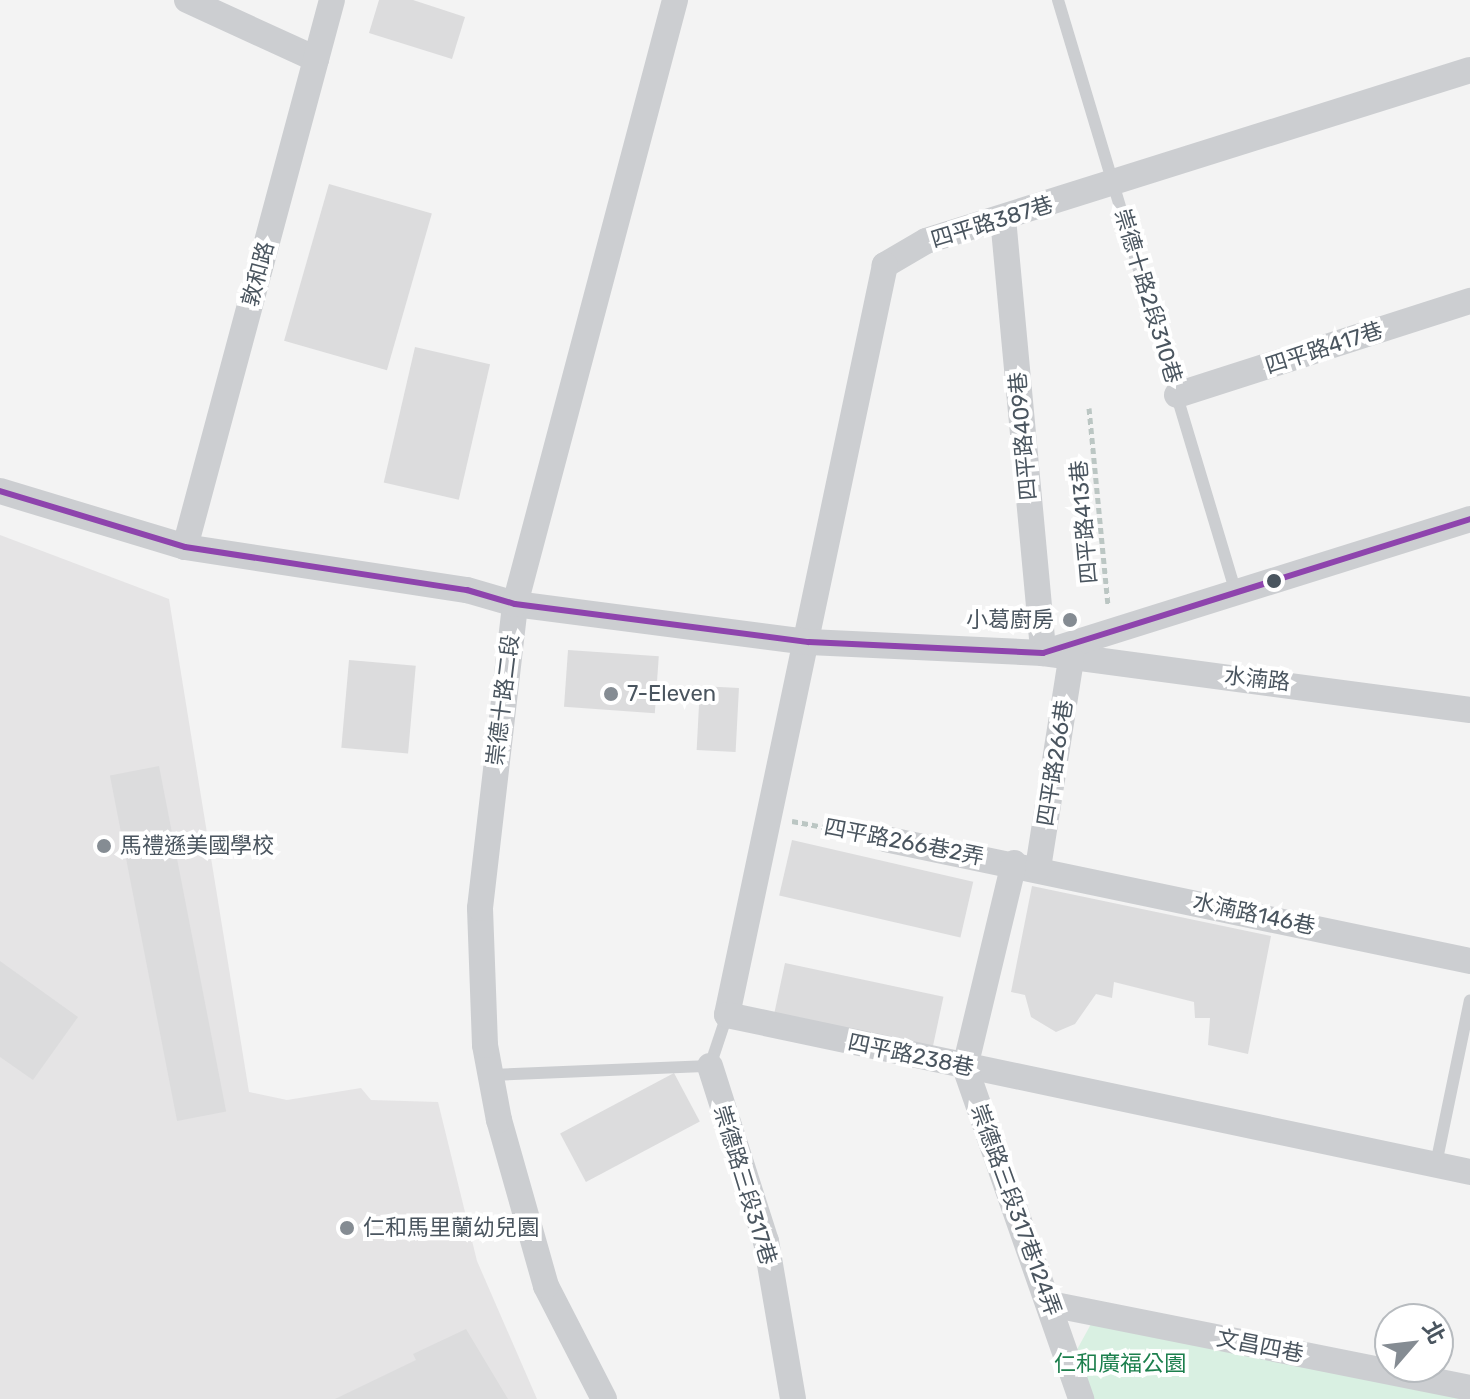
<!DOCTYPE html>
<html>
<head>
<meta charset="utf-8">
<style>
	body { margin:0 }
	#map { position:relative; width:1470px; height:1399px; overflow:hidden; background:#f3f3f3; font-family:Rubik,"Noto Sans TC",sans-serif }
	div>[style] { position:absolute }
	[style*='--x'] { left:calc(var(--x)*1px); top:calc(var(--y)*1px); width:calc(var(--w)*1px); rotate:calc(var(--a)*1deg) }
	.education>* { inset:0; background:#e5e4e5 }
	.green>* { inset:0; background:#d9f0e2 }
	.building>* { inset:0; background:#dcdcdd; transform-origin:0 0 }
	.path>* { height:5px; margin-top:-2.5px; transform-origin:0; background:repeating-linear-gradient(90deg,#bbc6c3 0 6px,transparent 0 10px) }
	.service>* { height:12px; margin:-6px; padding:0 6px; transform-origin:6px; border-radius:6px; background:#ccced1 }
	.minor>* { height:26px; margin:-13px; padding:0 13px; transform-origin:13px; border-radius:13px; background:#ccced1 }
	.bus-1>* { height:6px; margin:-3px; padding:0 3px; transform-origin:3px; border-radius:3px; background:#8e44ad }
	.dots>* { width:22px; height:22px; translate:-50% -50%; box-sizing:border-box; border:4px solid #fff; border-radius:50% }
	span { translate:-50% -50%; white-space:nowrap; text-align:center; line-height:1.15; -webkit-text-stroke:8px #fff; paint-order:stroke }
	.street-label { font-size:22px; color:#4a555f }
	.poi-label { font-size:22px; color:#4a555f }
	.right { translate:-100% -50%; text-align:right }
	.left { translate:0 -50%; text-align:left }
	.park-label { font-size:22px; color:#1c7f4d }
	.north { position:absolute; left:1374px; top:1303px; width:80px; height:80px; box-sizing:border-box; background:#fff; border:2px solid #b7bbbf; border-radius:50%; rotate:62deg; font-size:22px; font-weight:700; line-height:32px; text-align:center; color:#4a555f }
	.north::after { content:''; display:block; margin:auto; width:28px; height:36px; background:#858c93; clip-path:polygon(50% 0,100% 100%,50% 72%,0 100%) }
</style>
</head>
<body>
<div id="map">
	<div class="education">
		<i style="clip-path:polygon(0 535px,169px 599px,249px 1092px,287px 1100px,361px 1088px,371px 1100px,438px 1102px,477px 1261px,537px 1399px,0 1399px)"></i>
	</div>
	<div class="green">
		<i style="clip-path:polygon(1091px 1324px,1464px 1399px,1094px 1399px,1074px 1355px)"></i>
	</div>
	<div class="building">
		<i style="clip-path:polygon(379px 0,413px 0,465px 17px,452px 59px,369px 33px)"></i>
		<i style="left:329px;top:184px;width:107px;height:163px;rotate:16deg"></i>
		<i style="left:415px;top:347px;width:77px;height:139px;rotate:13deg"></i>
		<i style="left:568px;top:650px;width:91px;height:57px;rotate:4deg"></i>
		<i style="left:349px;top:660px;width:67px;height:88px;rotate:5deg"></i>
		<i style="left:700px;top:686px;width:39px;height:64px;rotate:3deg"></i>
		<i style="left:159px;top:766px;width:352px;height:50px;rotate:79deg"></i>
		<i style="left:792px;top:840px;width:186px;height:57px;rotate:13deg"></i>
		<i style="clip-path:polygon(1032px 886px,1271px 936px,1248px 1054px,1208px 1045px,1210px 1018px,1195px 1018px,1194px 1002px,1114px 982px,1112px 998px,1096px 994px,1075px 1024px,1056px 1032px,1031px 1017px,1025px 995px,1011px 992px)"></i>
		<i style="clip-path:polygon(0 961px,78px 1017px,33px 1080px,0 1057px)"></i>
		<i style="left:785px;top:963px;width:162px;height:53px;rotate:12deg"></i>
		<i style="left:674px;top:1073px;width:55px;height:129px;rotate:62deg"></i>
		<i style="clip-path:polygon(466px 1329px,508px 1399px,335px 1399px,416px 1360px,413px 1354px)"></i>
	</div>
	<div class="path">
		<i style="--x:1089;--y:408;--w:199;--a:84.5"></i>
		<i style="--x:792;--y:821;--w:70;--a:10.7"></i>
	</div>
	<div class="service">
		<i style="--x:1058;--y:0;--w:619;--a:73.29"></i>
		<i style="--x:492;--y:1075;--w:218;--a:-2.4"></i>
		<i style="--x:710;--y:1066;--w:54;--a:-71.6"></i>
		<i style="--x:1436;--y:1164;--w:167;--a:-78.3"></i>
	</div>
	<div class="minor">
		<i style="--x:187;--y:0;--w:142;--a:24.6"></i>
		<i style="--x:1470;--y:70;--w:570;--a:162.55"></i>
		<i style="--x:926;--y:241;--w:48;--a:149.7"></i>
		<i style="--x:885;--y:265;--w:766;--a:101.9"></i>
		<i style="--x:727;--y:1015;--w:759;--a:11.93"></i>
		<i style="--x:1003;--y:218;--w:437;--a:84.7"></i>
		<i style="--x:1043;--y:653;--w:431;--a:7.6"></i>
		<i style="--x:1177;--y:395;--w:308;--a:-17.8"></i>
		<i style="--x:0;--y:491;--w:193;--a:16.8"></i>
		<i style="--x:185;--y:547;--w:285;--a:8.7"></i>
		<i style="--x:467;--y:590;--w:50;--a:16.3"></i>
		<i style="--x:515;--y:604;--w:296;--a:7.4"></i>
		<i style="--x:809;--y:642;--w:234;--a:2.7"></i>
		<i style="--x:1043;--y:653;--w:448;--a:-17.4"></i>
		<i style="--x:185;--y:547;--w:566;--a:-74.96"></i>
		<i style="--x:885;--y:839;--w:598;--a:11.78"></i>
		<i style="--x:1014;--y:863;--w:210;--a:103.5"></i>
		<i style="--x:965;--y:1067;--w:352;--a:70.7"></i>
		<i style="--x:1038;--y:868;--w:212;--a:-81"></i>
		<i style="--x:710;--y:1066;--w:184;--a:72.3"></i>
		<i style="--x:766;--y:1241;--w:160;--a:80.3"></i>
		<i style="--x:1050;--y:1304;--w:428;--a:11.3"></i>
		<i style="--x:604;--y:1399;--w:127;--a:-117.2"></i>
		<i style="--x:546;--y:1286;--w:173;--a:-105.8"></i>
		<i style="--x:499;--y:1120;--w:76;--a:-100.6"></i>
		<i style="--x:485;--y:1045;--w:137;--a:-92.1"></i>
		<i style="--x:480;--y:908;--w:306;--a:-83.4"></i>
		<i style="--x:515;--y:604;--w:625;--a:-75.16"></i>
	</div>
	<div class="bus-1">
		<i style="--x:0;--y:491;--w:193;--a:16.8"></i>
		<i style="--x:185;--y:547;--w:285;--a:8.7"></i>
		<i style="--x:467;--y:590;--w:50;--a:16.3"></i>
		<i style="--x:515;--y:604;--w:296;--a:7.4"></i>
		<i style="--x:809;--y:642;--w:234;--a:2.7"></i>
		<i style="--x:1043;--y:653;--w:448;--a:-17.4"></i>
	</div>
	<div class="dots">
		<i style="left:1274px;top:581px;background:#4a555f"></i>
		<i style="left:1070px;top:620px;background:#858c93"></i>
		<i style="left:611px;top:694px;background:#858c93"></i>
		<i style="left:104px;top:846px;background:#858c93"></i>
		<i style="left:347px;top:1228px;background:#858c93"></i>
	</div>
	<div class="street-label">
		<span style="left:992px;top:222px;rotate:-17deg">四平路387巷</span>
		<span style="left:258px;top:274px;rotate:-75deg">敦和路</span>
		<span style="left:1148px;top:296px;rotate:73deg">崇德十路2段310巷</span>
		<span style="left:1324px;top:348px;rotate:-18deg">四平路417巷</span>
		<span style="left:1023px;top:436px;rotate:-95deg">四平路409巷</span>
		<span style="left:1084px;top:522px;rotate:-95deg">四平路413巷</span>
		<span style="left:1257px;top:679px;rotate:6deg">水湳路</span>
		<span style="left:503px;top:700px;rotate:-83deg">崇德十路二段</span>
		<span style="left:1055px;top:763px;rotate:-81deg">四平路266巷</span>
		<span style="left:904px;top:842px;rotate:11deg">四平路266巷2弄</span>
		<span style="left:1254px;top:914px;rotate:12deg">水湳路146巷</span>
		<span style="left:911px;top:1055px;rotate:12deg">四平路238巷</span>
		<span style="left:745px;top:1185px;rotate:73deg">崇德路三段317巷</span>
		<span style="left:1016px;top:1210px;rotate:70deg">崇德路三段317巷124弄</span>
		<span style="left:1260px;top:1346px;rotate:11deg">文昌四巷</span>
	</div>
	<div class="poi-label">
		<span class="right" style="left:1054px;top:620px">小葛廚房</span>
		<span class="left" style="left:627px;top:694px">7-Eleven</span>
		<span class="left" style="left:120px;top:846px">馬禮遜美國學校</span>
		<span class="left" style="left:363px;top:1228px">仁和馬里蘭幼兒園</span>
	</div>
	<div class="park-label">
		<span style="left:1120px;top:1364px">仁和廣福公園</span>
	</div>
	<div class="north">北</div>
</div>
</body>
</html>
